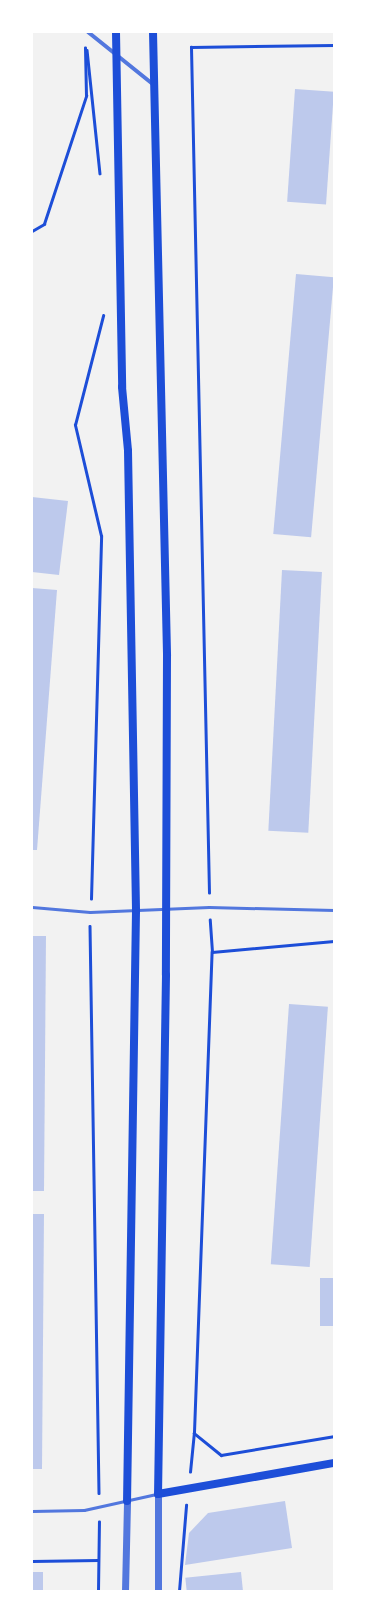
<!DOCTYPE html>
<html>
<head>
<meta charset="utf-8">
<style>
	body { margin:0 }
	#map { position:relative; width:366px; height:1623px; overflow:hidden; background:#f2f2f2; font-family:"PT Sans",sans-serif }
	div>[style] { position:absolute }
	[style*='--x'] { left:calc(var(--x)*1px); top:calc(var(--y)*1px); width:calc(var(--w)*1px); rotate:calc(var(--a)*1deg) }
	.building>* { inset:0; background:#bdc9ec; transform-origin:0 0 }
	.path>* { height:2.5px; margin:-1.25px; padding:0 1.25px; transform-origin:1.25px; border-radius:1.25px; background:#1d4ed8 }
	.service>* { height:3px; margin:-1.5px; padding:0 1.5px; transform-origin:1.5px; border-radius:1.5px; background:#5277de }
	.minor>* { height:4px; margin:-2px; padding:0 2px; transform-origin:2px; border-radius:2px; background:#5277de }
	.tertiary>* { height:7px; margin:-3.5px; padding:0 3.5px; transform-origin:3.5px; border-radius:3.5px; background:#5277de }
	.secondary>* { height:8px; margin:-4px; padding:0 4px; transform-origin:4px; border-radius:4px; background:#1d4ed8 }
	span { translate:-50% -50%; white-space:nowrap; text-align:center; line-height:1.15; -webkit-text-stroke:4px #fff; paint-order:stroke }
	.frame { position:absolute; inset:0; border:33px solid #fff; pointer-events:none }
</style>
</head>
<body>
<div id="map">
	<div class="building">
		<i style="left:295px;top:89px;width:39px;height:113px;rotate:4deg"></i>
		<i style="left:296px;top:274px;width:38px;height:261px;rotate:5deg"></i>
		<i style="clip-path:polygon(32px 497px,68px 501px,59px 575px,32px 572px)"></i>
		<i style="left:282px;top:570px;width:40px;height:261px;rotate:3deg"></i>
		<i style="clip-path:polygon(32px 588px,57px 590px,37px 850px,32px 850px)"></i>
		<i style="clip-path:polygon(32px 936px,46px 936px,44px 1191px,32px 1191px)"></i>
		<i style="left:289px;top:1004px;width:39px;height:261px;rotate:4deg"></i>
		<i style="clip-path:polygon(32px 1214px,44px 1214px,42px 1469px,32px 1469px)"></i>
		<i style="left:320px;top:1278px;width:14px;height:48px"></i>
		<i style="clip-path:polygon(285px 1501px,292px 1548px,185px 1565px,189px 1533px,208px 1513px)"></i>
		<i style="left:32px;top:1572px;width:11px;height:19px"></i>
		<i style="left:241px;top:1572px;width:19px;height:56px;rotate:84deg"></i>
	</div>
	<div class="path">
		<i style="--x:87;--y:50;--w:124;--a:84"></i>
		<i style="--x:32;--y:231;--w:14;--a:-30"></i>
		<i style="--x:44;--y:224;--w:135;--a:-71.8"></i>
		<i style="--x:86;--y:96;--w:48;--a:-91.2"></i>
		<i style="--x:209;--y:893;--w:846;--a:-91.22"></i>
		<i style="--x:191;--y:47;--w:143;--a:-0.8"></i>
		<i style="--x:91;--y:899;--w:363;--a:-88.4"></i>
		<i style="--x:101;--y:536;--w:114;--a:-103.2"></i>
		<i style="--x:75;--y:425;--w:113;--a:-75.6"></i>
		<i style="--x:90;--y:926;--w:567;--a:89.09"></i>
		<i style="--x:212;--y:952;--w:122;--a:-5.2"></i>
		<i style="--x:194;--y:1433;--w:35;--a:39"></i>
		<i style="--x:221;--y:1455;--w:115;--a:-9.5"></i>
		<i style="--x:190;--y:1472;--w:40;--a:-84.3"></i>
		<i style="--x:194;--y:1432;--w:480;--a:-87.9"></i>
		<i style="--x:212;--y:952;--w:32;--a:-94"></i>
		<i style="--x:32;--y:1561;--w:66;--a:-0.9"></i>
		<i style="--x:98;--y:1591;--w:69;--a:-89.2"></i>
		<i style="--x:179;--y:1591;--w:86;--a:-85.3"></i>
	</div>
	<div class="service">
		<i style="--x:32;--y:907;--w:58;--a:4.9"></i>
		<i style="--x:90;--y:912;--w:119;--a:-2.4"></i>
		<i style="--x:209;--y:907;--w:125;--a:1.4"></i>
		<i style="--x:32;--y:1511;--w:52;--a:-1.1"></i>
		<i style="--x:84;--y:1510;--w:74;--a:-12.5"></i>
	</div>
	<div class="minor">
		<i style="--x:88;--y:32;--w:85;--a:38.8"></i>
	</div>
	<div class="tertiary">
		<i style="--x:125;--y:1591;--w:90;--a:-88.7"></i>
		<i style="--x:158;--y:1591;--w:97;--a:-90"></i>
	</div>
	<div class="secondary">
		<i style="--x:116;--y:32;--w:355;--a:89"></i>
		<i style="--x:122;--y:387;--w:64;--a:84.6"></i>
		<i style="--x:128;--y:451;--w:460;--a:89"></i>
		<i style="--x:136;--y:911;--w:590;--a:90.87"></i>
		<i style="--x:153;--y:32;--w:624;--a:88.71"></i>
		<i style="--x:167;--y:656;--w:319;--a:90.2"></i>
		<i style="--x:166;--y:975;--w:519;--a:90.88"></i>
		<i style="--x:158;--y:1494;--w:179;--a:-10"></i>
	</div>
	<div class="frame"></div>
</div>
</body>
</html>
